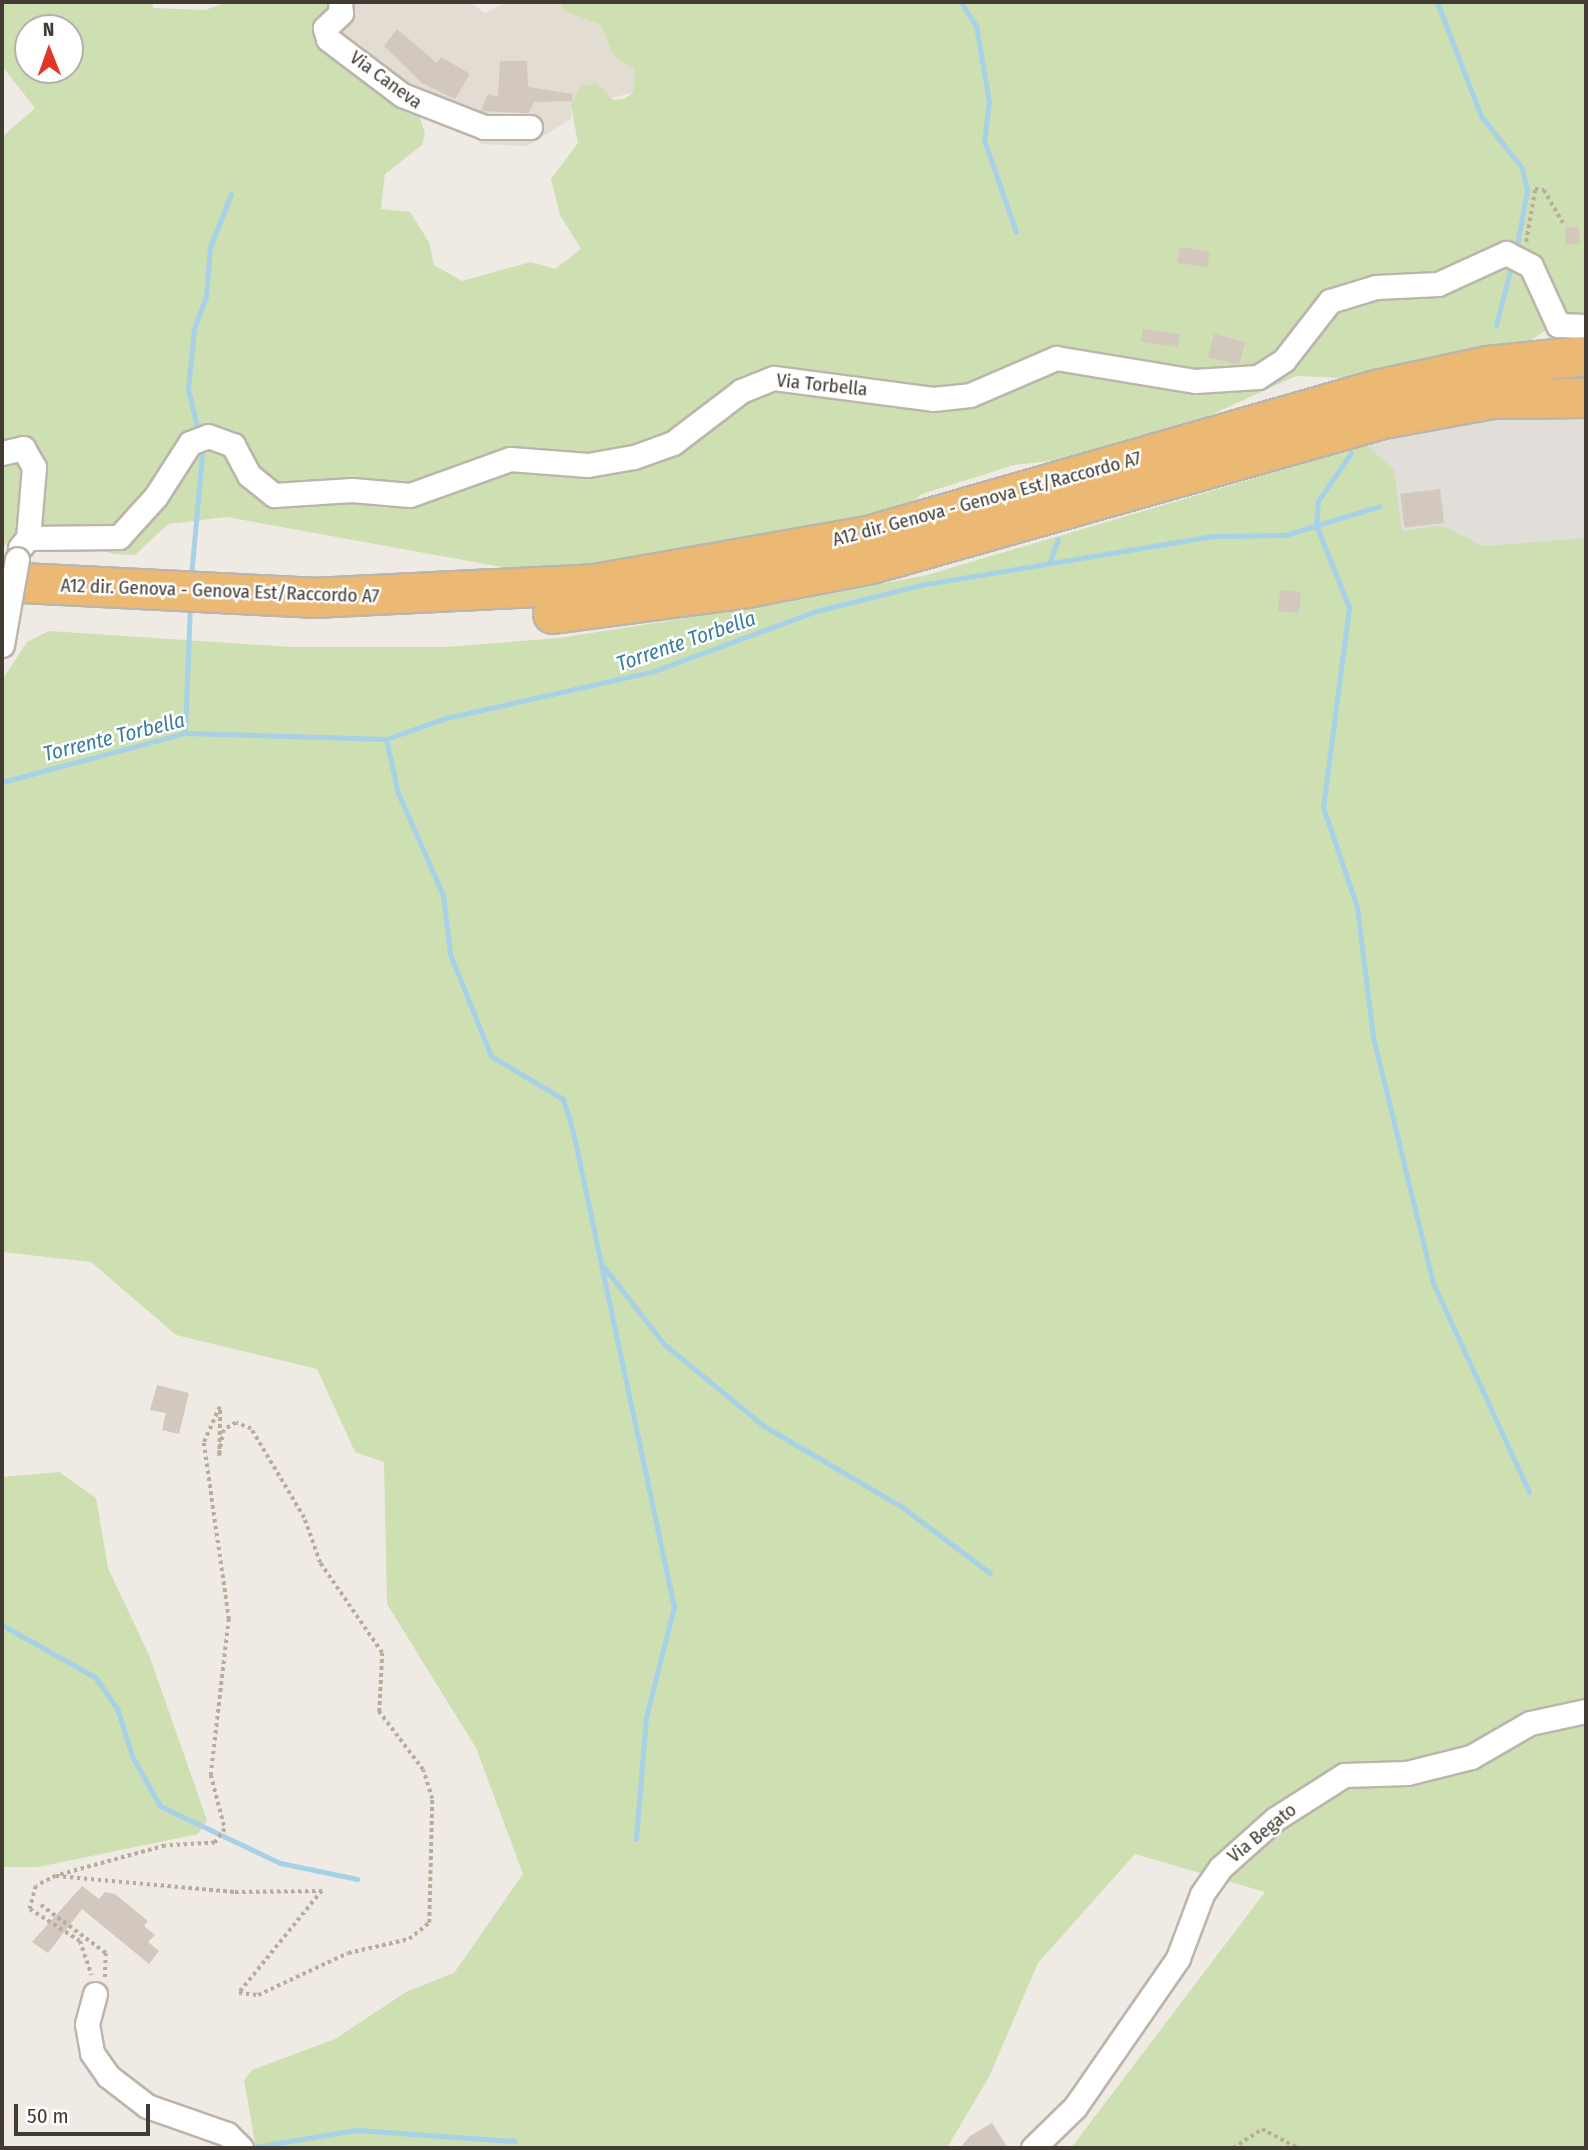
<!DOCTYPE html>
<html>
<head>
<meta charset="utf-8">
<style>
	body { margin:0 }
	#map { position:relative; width:1588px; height:2150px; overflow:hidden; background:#efebe4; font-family:"Fira Sans Condensed",sans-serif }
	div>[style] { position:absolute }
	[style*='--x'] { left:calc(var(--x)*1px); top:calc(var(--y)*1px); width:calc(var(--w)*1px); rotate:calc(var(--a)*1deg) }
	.residential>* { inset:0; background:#e3dcd2 }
	.industrial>* { inset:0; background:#e1ddd9 }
	.green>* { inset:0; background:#cedfb1 }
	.stream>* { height:5px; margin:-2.5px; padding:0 2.5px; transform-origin:2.5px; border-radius:2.5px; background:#a6d1e6 }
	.building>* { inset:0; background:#d2c8be; transform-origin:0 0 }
	.path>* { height:3.5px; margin-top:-1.75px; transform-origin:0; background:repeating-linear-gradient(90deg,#b9ac9b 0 3.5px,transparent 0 7px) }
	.roads { filter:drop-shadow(2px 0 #bcb5ab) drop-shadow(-2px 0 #bcb5ab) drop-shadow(0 2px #bcb5ab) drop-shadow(0 -2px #bcb5ab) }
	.minor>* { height:23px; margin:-11.5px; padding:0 11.5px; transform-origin:11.5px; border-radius:11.5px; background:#fff }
	.motorway>* { height:38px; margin:-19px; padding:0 19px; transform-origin:19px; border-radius:19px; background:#ebb973 }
	.bridges { filter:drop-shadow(2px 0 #bcb5ab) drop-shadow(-2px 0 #bcb5ab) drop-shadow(0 2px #bcb5ab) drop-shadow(0 -2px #bcb5ab) }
	.minor-bridge>* { height:23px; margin:-11.5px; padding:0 11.5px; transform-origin:11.5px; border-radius:11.5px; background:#fff }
	span { translate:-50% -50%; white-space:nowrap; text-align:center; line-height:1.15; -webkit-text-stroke:5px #fff; paint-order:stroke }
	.street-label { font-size:19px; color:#413b34 }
	.water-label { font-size:21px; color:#3c7d9e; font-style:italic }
	.frame { position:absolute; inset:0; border:4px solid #413b34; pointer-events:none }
	.north { position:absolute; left:14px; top:14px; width:70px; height:70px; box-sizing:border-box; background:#fff; border:2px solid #b3b1ae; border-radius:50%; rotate:359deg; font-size:19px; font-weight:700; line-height:28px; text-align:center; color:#413b34 }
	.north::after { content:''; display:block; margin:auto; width:24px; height:32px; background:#df382b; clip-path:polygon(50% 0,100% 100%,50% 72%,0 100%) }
	.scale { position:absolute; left:14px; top:2104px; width:136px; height:32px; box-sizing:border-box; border:4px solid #413b34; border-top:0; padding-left:9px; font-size:21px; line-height:24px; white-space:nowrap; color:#413b34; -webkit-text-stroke:5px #fff; paint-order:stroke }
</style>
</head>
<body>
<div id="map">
	<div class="residential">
		<i style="clip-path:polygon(333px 2px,469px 2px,485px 13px,507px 2px,560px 2px,565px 11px,600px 24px,614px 57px,635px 69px,633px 93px,571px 106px,571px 119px,527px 146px,481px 144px,466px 125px,419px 115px,399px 103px,324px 43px)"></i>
	</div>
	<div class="industrial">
		<i style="clip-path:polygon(1586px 417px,1586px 538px,1483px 546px,1441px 525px,1402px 531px,1394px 470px,1367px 445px,1473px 419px)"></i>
	</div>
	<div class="green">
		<i style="clip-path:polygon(evenodd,2px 2px,152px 2px,153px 8px,205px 10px,228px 2px,333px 2px,337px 9px,316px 28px,419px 115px,425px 133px,422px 145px,385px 174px,381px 209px,410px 212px,429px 242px,434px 265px,462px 281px,531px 262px,555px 269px,581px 249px,560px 215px,551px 179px,578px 143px,571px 106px,580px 87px,596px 83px,613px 100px,624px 99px,633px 93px,635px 69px,614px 57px,600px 24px,564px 11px,560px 2px,1586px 2px,1586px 315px,1568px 315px,1515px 351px,1343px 378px,1296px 376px,1149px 443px,1061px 472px,1050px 461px,1014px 465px,922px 494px,883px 523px,686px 561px,529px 572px,227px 517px,168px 524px,135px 555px,113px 554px,21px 525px,2px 549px,2px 137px,35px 108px,2px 66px,2px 2px,28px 28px,70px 28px,70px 70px,28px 70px,28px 28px)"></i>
		<i style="clip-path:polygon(1367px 445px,1394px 470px,1402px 531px,1441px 525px,1483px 546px,1586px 538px,1586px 2148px,1071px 2148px,1265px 1892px,1135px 1854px,1038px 1963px,989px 2077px,947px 2148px,256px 2148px,244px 2080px,252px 2070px,335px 2039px,406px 1992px,454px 1973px,523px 1874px,476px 1748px,387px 1604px,384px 1462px,355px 1452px,317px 1369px,176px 1335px,91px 1262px,2px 1252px,2px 680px,27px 642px,49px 631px,292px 647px,446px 647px,559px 638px,783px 603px,927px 575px)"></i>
		<i style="clip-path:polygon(59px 1472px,96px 1498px,108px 1568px,149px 1655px,207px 1820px,198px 1834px,38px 1867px,2px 1867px,2px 1477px)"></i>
	</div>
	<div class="stream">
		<i style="--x:961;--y:2;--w:28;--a:58"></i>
		<i style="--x:976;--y:26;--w:76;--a:80.2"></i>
		<i style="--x:989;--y:101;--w:39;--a:97"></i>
		<i style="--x:984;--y:140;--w:97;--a:70.8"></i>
		<i style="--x:1437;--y:2;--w:122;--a:68.9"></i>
		<i style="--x:1481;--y:116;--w:66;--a:51.7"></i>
		<i style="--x:1522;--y:168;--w:23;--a:77"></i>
		<i style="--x:1527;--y:190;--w:62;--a:100.2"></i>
		<i style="--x:1496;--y:325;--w:64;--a:-75.5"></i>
		<i style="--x:199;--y:435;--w:47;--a:-103.4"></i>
		<i style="--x:188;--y:389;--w:60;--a:-84.3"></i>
		<i style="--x:194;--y:329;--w:35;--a:-70"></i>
		<i style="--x:206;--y:296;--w:49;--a:-85.3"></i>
		<i style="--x:210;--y:247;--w:57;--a:-68.4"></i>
		<i style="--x:1351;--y:453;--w:58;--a:124.5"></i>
		<i style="--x:1318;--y:501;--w:24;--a:95"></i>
		<i style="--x:1316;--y:525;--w:88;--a:68.1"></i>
		<i style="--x:1349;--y:607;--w:202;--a:97.4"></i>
		<i style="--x:1323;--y:807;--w:106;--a:71.2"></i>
		<i style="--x:1357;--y:907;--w:131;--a:83"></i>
		<i style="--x:1373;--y:1037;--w:253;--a:76.3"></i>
		<i style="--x:1433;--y:1283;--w:230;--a:65.3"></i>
		<i style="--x:1050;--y:561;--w:23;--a:-70"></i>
		<i style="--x:191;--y:577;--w:135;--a:-84.9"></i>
		<i style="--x:185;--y:733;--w:129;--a:-87.8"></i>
		<i style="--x:386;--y:739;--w:55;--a:77.5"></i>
		<i style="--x:398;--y:793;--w:111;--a:66.2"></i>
		<i style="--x:443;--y:895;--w:59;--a:83.2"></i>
		<i style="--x:450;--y:954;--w:110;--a:68.1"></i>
		<i style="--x:491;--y:1056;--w:84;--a:30.8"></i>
		<i style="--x:563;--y:1099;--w:34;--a:73"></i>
		<i style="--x:573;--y:1132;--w:486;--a:78"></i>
		<i style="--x:674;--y:1607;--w:114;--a:104.3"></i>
		<i style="--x:646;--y:1717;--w:122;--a:94.7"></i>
		<i style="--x:2;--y:782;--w:189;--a:-15"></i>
		<i style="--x:185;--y:733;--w:201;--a:1.7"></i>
		<i style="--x:386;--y:739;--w:64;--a:-19.3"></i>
		<i style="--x:446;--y:718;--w:213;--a:-12.7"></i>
		<i style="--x:654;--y:671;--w:173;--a:-20.3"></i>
		<i style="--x:816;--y:611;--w:107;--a:-14"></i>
		<i style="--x:920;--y:585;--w:297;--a:-9.5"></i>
		<i style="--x:1213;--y:536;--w:72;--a:-0.8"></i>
		<i style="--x:1285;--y:535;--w:99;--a:-17"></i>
		<i style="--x:604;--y:1267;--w:98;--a:52.1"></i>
		<i style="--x:664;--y:1344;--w:129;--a:39.4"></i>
		<i style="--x:764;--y:1426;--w:160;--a:30.4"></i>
		<i style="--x:902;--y:1507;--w:110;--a:36.9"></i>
		<i style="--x:2;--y:1625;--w:107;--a:29.2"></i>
		<i style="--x:95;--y:1677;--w:38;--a:55"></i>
		<i style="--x:117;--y:1708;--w:50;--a:72.6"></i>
		<i style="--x:132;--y:1756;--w:57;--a:60.8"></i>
		<i style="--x:160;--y:1806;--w:133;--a:25.4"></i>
		<i style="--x:280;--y:1863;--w:79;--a:11.7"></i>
		<i style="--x:247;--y:2148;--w:110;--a:-9.4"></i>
		<i style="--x:356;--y:2130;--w:159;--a:4"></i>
	</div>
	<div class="building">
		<i style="clip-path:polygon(397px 29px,437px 63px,441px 57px,470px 74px,455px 99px,422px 83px,384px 46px)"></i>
		<i style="clip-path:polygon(500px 61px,527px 61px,528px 87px,573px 94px,572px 101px,534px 102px,529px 113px,481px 111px,488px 94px,498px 97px)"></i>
		<i style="left:1579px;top:227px;width:17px;height:14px;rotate:87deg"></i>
		<i style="left:1180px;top:247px;width:30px;height:16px;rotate:9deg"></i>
		<i style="left:1143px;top:329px;width:37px;height:13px;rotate:8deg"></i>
		<i style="left:1214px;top:334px;width:32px;height:24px;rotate:14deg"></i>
		<i style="left:1440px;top:489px;width:34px;height:40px;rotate:83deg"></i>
		<i style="left:1280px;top:590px;width:21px;height:21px;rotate:5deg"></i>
		<i style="clip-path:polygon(157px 1385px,189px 1393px,179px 1434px,162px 1430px,166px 1413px,150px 1410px)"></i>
		<i style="clip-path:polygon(82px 1886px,99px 1899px,105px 1892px,115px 1894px,148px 1921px,144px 1926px,155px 1935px,148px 1942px,159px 1951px,149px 1964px,82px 1909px,48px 1953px,32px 1942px)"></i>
		<i style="clip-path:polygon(992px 2123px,1008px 2148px,960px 2148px,970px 2136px)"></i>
	</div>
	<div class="path">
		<i style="--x:1526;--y:242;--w:54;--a:-80.4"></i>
		<i style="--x:1535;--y:189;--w:9;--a:6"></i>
		<i style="--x:1544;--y:190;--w:38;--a:60"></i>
		<i style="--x:56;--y:1876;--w:180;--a:5.1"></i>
		<i style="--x:235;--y:1892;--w:87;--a:-0.7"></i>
		<i style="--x:322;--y:1891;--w:132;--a:129.1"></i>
		<i style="--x:239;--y:1993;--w:19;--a:6"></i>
		<i style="--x:258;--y:1995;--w:99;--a:-25"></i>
		<i style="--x:348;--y:1953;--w:63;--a:-12.9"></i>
		<i style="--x:409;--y:1939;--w:26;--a:-39"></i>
		<i style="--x:429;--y:1923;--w:124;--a:-88.6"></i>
		<i style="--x:432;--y:1799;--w:30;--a:-107"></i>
		<i style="--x:423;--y:1770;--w:73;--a:-127.2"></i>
		<i style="--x:379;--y:1712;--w:59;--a:-87.1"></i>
		<i style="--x:382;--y:1653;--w:109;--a:-124.6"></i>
		<i style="--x:320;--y:1563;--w:48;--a:-109.6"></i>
		<i style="--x:304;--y:1518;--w:104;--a:-120.8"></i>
		<i style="--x:251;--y:1429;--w:16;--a:-158"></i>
		<i style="--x:236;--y:1423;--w:14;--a:150"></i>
		<i style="--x:224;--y:1430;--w:26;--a:101"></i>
		<i style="--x:219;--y:1456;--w:49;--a:-88.8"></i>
		<i style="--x:220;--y:1407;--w:39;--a:114"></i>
		<i style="--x:204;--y:1443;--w:178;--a:81.9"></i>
		<i style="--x:229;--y:1619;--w:157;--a:96.6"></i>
		<i style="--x:211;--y:1775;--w:56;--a:75.5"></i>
		<i style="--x:225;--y:1829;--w:17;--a:126"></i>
		<i style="--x:215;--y:1843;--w:50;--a:176.6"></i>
		<i style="--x:165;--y:1846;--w:113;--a:164.6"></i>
		<i style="--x:56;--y:1876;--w:22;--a:153"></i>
		<i style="--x:36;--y:1886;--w:24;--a:105"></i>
		<i style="--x:30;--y:1909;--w:59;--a:32.6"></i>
		<i style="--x:80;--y:1941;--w:36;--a:71"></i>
		<i style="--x:41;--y:1905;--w:81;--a:36.4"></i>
		<i style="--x:106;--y:1953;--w:25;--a:92"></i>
		<i style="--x:1233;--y:2148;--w:35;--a:-33"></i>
		<i style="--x:1262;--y:2129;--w:40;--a:28"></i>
	</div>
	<div class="roads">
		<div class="minor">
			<i style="--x:340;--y:2;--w:11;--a:85"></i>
			<i style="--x:341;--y:13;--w:22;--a:137"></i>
			<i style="--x:325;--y:28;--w:11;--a:75"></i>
			<i style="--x:328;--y:39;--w:93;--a:37.1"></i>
			<i style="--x:402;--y:95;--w:88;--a:21.3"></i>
			<i style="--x:484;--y:127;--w:46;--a:0"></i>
			<i style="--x:2;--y:453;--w:22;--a:-13"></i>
			<i style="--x:23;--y:448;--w:22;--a:60"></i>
			<i style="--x:34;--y:467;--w:71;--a:94.8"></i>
			<i style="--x:28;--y:538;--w:13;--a:129"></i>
			<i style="--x:28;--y:538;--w:91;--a:-0.6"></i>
			<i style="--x:119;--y:537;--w:55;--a:-47.9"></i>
			<i style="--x:156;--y:496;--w:63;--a:-57.3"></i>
			<i style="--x:190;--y:443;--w:19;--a:-21"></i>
			<i style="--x:208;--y:436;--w:27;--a:20"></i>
			<i style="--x:233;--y:445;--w:34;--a:62"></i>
			<i style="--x:249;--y:475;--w:32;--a:39"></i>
			<i style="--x:274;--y:495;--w:78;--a:-3.7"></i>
			<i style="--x:352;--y:490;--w:58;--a:4.9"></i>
			<i style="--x:410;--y:495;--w:106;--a:-19.8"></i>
			<i style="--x:510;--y:459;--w:78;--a:4.4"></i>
			<i style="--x:588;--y:465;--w:47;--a:-9.9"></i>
			<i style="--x:634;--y:457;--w:41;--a:-19.7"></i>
			<i style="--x:673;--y:443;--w:86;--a:-37.4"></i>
			<i style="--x:741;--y:391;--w:35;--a:-22"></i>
			<i style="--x:774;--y:378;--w:160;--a:7.5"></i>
			<i style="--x:933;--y:399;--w:37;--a:-6"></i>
			<i style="--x:970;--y:395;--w:94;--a:-23.3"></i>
			<i style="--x:1056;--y:358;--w:141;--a:9.4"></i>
			<i style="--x:1195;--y:381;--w:63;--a:-3.6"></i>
			<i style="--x:1258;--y:377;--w:31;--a:-33"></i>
			<i style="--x:1284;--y:360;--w:75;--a:-52.1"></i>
			<i style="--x:1330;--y:301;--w:48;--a:-16.9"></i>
			<i style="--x:1376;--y:287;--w:62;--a:-2.8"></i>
			<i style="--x:1438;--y:284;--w:75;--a:-24.5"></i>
			<i style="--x:1506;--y:253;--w:28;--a:27"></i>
			<i style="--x:1531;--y:266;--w:65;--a:65.4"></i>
			<i style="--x:1558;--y:325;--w:28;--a:2"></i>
			<i style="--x:95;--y:1994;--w:31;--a:105"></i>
			<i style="--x:87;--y:2024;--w:29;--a:80"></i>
			<i style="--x:92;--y:2053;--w:28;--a:55"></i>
			<i style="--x:108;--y:2076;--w:49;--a:37.6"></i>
			<i style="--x:147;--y:2106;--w:85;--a:19.3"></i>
			<i style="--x:227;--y:2134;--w:20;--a:45"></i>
			<i style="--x:1033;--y:2148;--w:59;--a:-44.3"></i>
			<i style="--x:1075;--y:2107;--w:181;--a:-55.3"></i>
			<i style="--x:1178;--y:1958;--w:68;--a:-69.4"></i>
			<i style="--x:1202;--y:1894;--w:32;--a:-55"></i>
			<i style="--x:1220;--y:1868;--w:74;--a:-41.7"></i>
			<i style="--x:1275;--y:1819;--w:82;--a:-32.5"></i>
			<i style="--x:1344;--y:1775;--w:63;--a:-1.8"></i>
			<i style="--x:1407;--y:1773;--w:66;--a:-14"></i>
			<i style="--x:1471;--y:1757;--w:68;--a:-30"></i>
			<i style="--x:1530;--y:1723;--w:57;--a:-12.1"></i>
		</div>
		<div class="motorway">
			<i style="--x:2;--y:582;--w:311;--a:2.9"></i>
			<i style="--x:313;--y:598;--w:282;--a:-2.8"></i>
			<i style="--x:595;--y:584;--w:277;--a:-10"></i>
			<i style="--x:868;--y:536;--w:529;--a:-16.03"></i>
			<i style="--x:1376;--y:390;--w:115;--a:-12.1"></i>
			<i style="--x:1488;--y:366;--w:99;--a:-5.8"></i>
			<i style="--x:553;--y:614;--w:196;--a:-7.6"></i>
			<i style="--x:747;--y:588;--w:127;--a:-10.9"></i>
			<i style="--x:872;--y:564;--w:531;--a:-15.84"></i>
			<i style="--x:1383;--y:419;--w:111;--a:-10.4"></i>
			<i style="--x:1492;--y:399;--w:94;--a:-0.6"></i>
		</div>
	</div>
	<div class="bridges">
		<div class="minor-bridge">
			<i style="--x:2;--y:645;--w:87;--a:-80.1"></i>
		</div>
	</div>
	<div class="street-label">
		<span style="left:386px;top:80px;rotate:36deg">Via Caneva</span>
		<span style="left:822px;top:385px;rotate:6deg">Via Torbella</span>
		<span style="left:987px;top:499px;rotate:-15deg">A12 dir. Genova - Genova Est/Raccordo A7</span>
		<span style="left:220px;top:591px;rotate:2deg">A12 dir. Genova - Genova Est/Raccordo A7</span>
		<span style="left:1262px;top:1833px;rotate:-39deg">Via Begato</span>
	</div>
	<div class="water-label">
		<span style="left:686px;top:641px;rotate:-19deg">Torrente Torbella</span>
		<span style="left:114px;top:737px;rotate:-14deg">Torrente Torbella</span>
	</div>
	<div class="frame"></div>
	<div class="north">N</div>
	<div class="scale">50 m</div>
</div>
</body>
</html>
